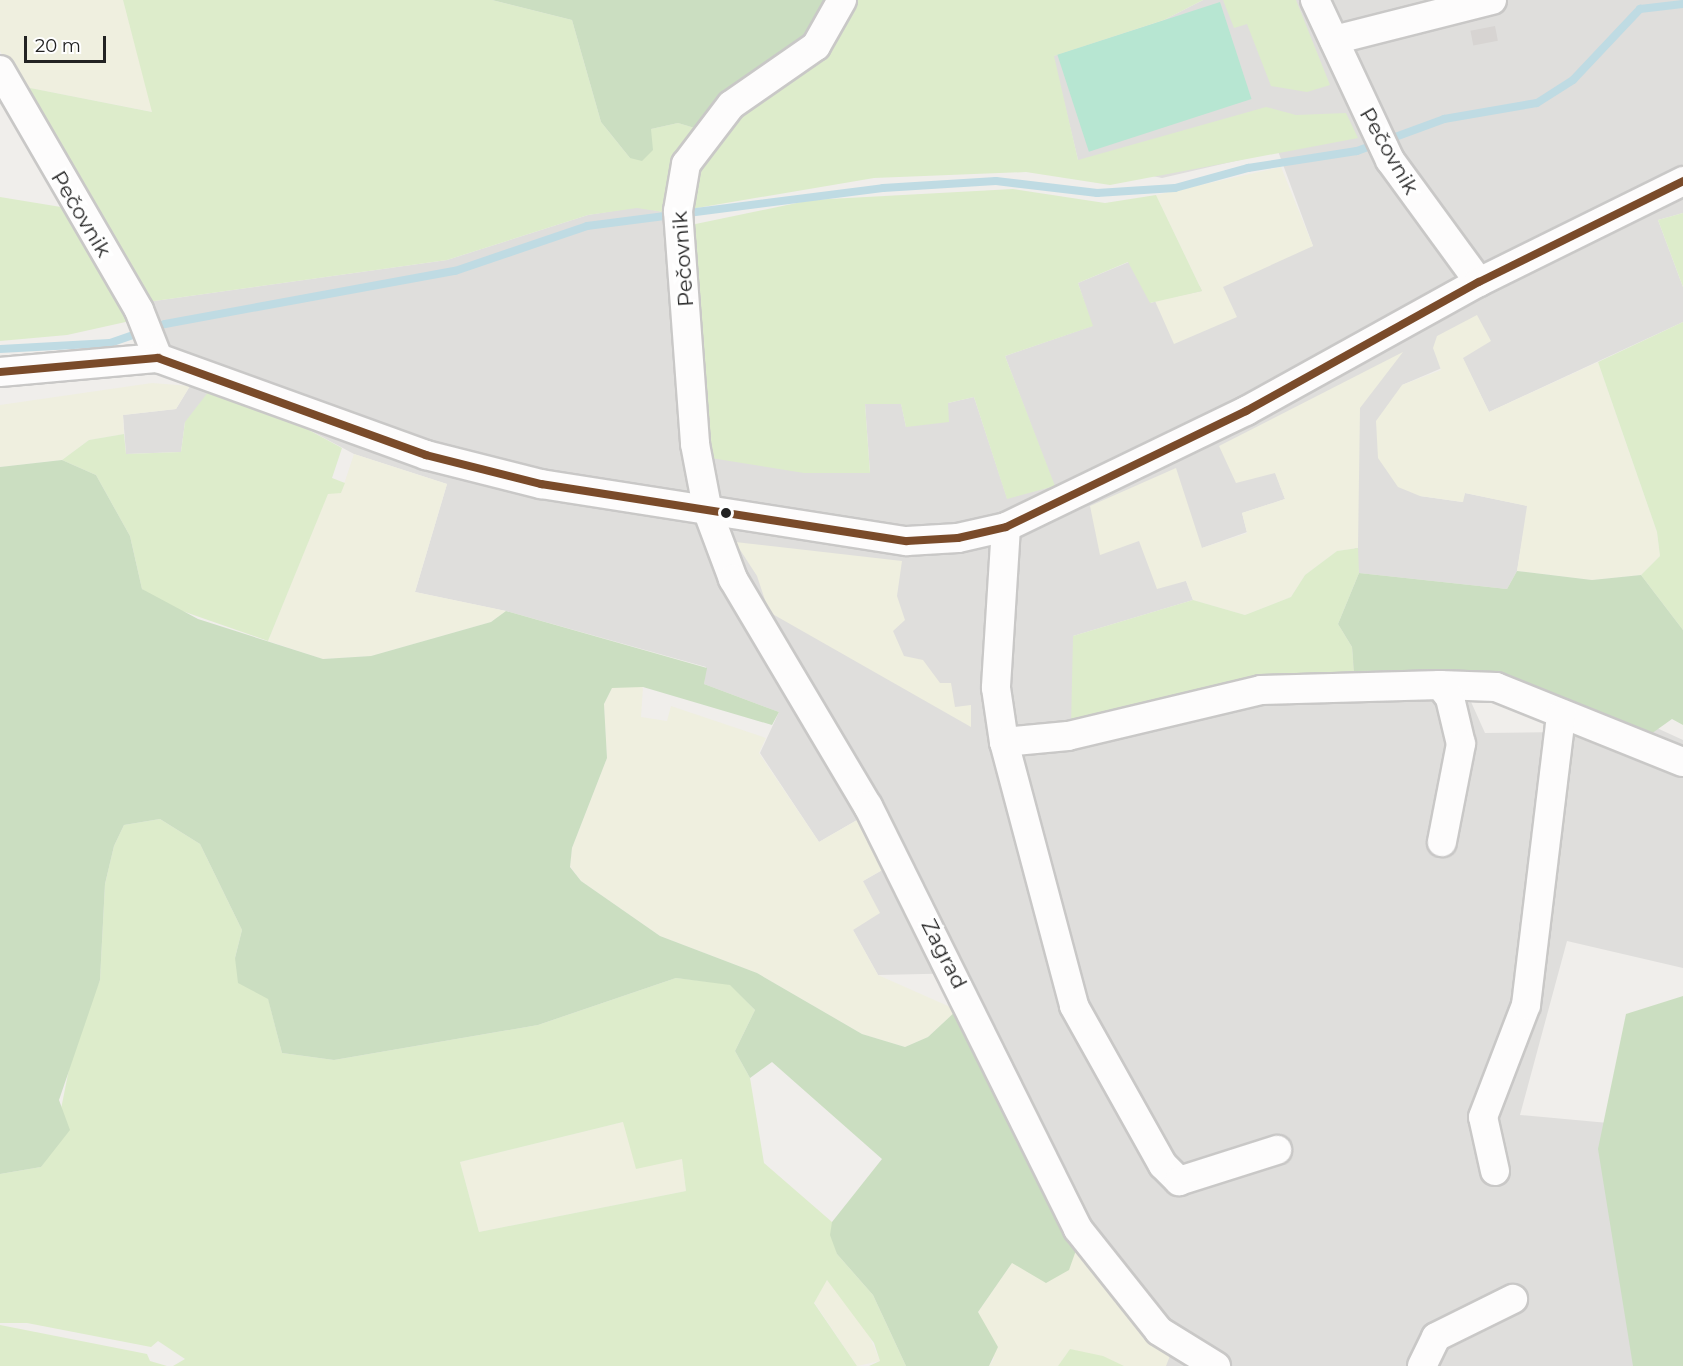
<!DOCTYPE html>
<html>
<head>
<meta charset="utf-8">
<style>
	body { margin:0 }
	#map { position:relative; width:1683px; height:1366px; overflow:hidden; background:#f0eeeb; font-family:Montserrat,sans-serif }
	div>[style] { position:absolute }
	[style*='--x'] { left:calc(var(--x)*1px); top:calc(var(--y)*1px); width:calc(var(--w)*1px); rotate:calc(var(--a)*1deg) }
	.residential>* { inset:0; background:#dfdedc }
	.farmland>* { inset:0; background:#efefdf }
	.grass>* { inset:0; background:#ddeccb }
	.forest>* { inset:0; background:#cbdec1 }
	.pitch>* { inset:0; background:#b7e6d2; transform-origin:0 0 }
	.stream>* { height:8px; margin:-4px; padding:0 4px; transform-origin:4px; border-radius:4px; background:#bfdbe3 }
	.building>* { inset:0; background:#d7d4d2; transform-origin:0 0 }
	.roads { filter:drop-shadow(2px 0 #c9c8c7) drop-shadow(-2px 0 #c9c8c7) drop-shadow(0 2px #c9c8c7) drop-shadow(0 -2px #c9c8c7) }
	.minor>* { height:28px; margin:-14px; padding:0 14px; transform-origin:14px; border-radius:14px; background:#fdfcfc }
	.bus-1>* { height:8px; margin:-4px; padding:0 4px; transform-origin:4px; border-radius:4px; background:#7a4b2a }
	.dots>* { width:16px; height:16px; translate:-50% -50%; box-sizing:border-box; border:3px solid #fff; border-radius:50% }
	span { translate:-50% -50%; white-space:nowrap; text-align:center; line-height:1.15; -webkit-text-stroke:6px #fff; paint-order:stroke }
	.street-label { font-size:21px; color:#222 }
	.scale { position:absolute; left:24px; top:36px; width:82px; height:27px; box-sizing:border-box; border:3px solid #222; border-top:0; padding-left:8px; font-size:18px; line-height:21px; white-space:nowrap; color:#222; -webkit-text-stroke:4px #fff; paint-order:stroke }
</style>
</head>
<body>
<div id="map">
	<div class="residential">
		<i style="clip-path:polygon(1203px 0,1683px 0,1683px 213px,1658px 220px,1683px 287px,1683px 322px,1489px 412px,1463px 359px,1402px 385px,1420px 496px,1462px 502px,1465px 493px,1528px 506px,1517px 571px,1507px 589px,1359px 573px,1326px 393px,1298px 409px,1275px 472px,1285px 499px,1242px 513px,1247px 532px,1202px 548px,1186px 581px,1193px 600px,1073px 636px,1267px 666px,1450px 655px,1485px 733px,1562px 732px,1587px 696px,1683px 740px,1683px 968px,1567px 941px,1520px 1115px,1630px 1125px,1642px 1366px,1155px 1366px,969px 973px,878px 975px,853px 930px,863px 881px,891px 865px,864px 816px,819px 842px,760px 753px,779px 712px,704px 684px,706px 667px,506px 611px,415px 592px,447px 484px,354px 454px,270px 409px,185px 422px,181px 452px,126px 454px,123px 415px,176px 409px,190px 386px,140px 303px,447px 260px,588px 215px,637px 207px,670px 213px,701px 299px,870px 473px,865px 404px,901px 403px,906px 427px,948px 403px,974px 397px,1007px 498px,1054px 486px,1005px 356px,1092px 326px,1078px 283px,1129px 262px,1151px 303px,1313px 246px,1278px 151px,1162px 178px,1078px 160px,1053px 56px,1164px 20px)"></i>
	</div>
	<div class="farmland">
		<i style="clip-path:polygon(0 0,123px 0,153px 112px,20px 86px,0 51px)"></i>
		<i style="clip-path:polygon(1281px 167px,1313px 246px,1223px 287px,1237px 317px,1174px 344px,1155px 301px,1202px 291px,1156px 195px)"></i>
		<i style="clip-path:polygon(1477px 315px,1491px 341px,1463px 358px,1489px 412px,1598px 362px,1657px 532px,1660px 556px,1641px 575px,1592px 580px,1517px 571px,1527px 506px,1465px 493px,1463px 502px,1420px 496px,1398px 487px,1378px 458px,1376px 421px,1402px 385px,1441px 370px,1433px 348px,1437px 336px)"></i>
		<i style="clip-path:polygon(1403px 352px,1360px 408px,1358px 548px,1337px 551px,1305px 575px,1291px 597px,1245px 615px,1193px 600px,1186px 581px,1157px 589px,1139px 541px,1100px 555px,1090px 506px,1176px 468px,1202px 548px,1247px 533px,1242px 513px,1285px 499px,1275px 473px,1236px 483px,1219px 446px)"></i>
		<i style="clip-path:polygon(152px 383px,190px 386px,176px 409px,123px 415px,124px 434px,89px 440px,62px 460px,0 467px,0 405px)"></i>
		<i style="clip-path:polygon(354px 454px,447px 484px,415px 592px,506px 611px,491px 622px,371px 656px,323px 659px,268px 641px,328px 493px,341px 493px)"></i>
		<i style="clip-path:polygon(735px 542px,902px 561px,897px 596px,905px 620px,893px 631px,904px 656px,923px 660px,940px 683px,951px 683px,955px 707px,971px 705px,971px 727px,769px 612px,757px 576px)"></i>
		<i style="clip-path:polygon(620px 684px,643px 687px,641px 717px,667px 721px,671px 706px,766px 738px,759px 753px,819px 842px,864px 816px,891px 865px,863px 881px,880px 913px,853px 930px,878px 975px,957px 1010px,928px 1037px,905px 1047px,862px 1034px,757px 973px,660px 936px,581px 881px,570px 866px,572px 848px,607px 758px,604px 704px,612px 688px)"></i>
		<i style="clip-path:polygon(623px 1122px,682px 1159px,686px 1191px,479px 1232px,460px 1162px)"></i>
		<i style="clip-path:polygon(1079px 1242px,1173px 1348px,1166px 1366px,1124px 1366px,1070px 1349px,1058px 1366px,989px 1366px,994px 1359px,978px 1312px,1012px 1263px)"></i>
		<i style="clip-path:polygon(827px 1280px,864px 1323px,880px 1361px,857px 1366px,814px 1302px)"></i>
	</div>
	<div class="grass">
		<i style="clip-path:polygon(123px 0,492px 0,572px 20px,601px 122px,630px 158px,651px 129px,678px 123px,698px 129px,670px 213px,637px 208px,588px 215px,447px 260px,140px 303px,20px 86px,152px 112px)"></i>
		<i style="clip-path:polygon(849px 0,1203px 0,1164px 20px,1054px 56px,1078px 160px,1266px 107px,1296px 115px,1346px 113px,1358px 138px,1110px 185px,1026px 172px,874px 178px,685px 210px,698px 164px,715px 135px)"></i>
		<i style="clip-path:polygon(1223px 0,1296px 0,1330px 85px,1307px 92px,1271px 86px,1247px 24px,1234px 28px)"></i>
		<i style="clip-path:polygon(1013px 189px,1105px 203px,1156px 195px,1202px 291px,1150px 303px,1128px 262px,1078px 283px,1093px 326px,1005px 356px,1055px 486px,1007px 499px,974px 397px,948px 403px,949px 422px,906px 427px,901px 404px,865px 404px,870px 473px,804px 473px,692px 455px,690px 307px,701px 299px,686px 226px,811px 200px)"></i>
		<i style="clip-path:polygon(0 197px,61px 207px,77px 220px,130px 321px,67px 335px,0 341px)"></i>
		<i style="clip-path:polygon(1683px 213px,1683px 287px,1658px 220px)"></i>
		<i style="clip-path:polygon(1683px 322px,1683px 630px,1641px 575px,1660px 556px,1657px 532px,1598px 362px)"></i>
		<i style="clip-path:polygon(209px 391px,270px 409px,342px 448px,332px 478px,345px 483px,341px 493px,328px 494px,268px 641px,162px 604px,142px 589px,130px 536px,96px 475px,62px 460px,89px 440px,124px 434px,126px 454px,181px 452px,185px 422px)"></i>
		<i style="clip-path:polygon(1358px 548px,1359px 573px,1338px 624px,1352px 647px,1354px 671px,1264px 678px,1071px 726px,1073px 636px,1193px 600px,1245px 615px,1291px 597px,1305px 575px,1337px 551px)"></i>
		<i style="clip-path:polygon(evenodd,160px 819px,200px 844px,242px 930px,235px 958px,268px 998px,282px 1053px,334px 1060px,538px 1025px,676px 978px,730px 984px,755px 1010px,735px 1051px,750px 1078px,764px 1163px,832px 1222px,837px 1254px,873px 1295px,906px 1366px,869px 1366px,880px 1361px,874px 1343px,827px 1280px,814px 1303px,857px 1366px,173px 1366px,185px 1359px,158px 1341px,151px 1347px,27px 1323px,0 1323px,0 1174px,41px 1167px,53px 1149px,74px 1044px,100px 980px,105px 884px,114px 846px,124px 825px,160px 819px,623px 1122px,636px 1169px,682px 1159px,686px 1191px,479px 1232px,460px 1162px,623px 1122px)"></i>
		<i style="clip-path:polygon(0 1325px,147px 1354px,150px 1361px,167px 1366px,0 1366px)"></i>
		<i style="clip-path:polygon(1070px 1349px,1103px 1356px,1124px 1366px,1058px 1366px)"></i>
	</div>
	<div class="forest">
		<i style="clip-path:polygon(492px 0,833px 0,810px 43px,698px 129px,678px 123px,651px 129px,653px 150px,642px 161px,630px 158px,601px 122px,572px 20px)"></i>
		<i style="clip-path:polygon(62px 460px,96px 475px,130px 536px,142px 589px,198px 619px,323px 659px,371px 656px,491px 622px,506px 611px,707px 668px,704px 684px,779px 712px,772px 725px,643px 687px,612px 688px,604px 704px,607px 758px,572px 848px,570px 867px,581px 881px,660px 936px,757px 973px,862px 1034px,905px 1047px,928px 1037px,957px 1010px,1079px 1242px,1069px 1270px,1046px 1283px,1012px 1263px,978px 1312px,998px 1347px,989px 1366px,906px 1366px,873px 1295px,837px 1254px,830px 1235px,832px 1222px,882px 1159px,772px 1062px,750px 1078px,735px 1051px,755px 1010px,730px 985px,676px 978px,538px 1025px,334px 1060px,282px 1053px,268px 999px,238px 983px,235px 958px,242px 930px,200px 844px,160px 819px,124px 825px,114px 846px,105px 884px,100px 980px,59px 1100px,70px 1130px,41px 1167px,0 1174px,0 467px)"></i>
		<i style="clip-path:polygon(1517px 571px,1592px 580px,1641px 575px,1683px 630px,1683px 725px,1672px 719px,1644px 739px,1566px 704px,1456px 670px,1354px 671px,1352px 647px,1338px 624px,1359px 573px,1507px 589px)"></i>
		<i style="clip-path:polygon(1683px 996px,1683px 1366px,1633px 1366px,1598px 1149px,1626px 1014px)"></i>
	</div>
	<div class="pitch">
		<i style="left:1220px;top:2px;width:102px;height:171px;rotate:72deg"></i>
	</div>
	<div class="stream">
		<i style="--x:0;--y:349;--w:110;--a:-3.1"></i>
		<i style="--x:110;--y:343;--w:58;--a:-19.1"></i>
		<i style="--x:165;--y:324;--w:295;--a:-10.4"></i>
		<i style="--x:455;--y:271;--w:139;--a:-18.8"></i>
		<i style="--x:587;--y:226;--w:298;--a:-7.3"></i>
		<i style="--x:883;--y:188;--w:113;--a:-3.5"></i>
		<i style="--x:996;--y:181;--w:102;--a:6.8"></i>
		<i style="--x:1097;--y:193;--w:78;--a:-3.7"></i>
		<i style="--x:1175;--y:188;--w:76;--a:-15.3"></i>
		<i style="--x:1248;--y:168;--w:110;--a:-8.9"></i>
		<i style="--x:1357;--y:151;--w:93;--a:-20.2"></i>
		<i style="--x:1444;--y:119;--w:94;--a:-9.8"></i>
		<i style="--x:1537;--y:103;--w:43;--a:-32.6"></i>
		<i style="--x:1573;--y:80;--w:98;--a:-46.7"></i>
		<i style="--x:1640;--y:9;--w:43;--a:-6.6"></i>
	</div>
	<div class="building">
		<i style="left:1495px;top:26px;width:15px;height:25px;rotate:79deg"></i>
	</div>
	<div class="roads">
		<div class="minor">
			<i style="--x:842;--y:0;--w:53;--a:119.5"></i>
			<i style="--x:816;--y:46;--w:103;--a:145.2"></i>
			<i style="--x:731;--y:105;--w:74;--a:127.3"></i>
			<i style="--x:686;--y:164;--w:48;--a:99.7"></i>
			<i style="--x:678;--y:211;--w:234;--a:85.8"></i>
			<i style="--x:695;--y:444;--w:69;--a:79.2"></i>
			<i style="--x:708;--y:512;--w:72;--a:69.5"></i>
			<i style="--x:733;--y:579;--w:264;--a:59.3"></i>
			<i style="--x:868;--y:806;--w:472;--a:63.6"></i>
			<i style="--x:1078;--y:1229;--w:130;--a:51.5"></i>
			<i style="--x:1159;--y:1331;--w:67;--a:31.6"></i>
			<i style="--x:1315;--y:0;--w:177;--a:64.9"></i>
			<i style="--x:1390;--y:160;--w:151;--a:53.9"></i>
			<i style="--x:1334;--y:40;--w:163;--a:-14.2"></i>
			<i style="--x:0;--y:70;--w:277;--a:59.9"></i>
			<i style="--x:139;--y:310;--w:52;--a:68.4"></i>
			<i style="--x:0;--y:372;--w:159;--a:-5.1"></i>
			<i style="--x:158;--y:358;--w:285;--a:19.9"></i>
			<i style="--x:426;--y:455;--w:119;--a:14.2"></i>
			<i style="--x:541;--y:484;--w:370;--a:8.9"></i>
			<i style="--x:907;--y:541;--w:51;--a:-3.4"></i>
			<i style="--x:958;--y:538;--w:49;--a:-12.9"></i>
			<i style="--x:1006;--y:527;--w:267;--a:-25.8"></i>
			<i style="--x:1246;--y:411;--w:266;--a:-29"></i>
			<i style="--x:1479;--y:282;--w:228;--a:-26.3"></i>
			<i style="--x:1006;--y:527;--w:161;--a:93.6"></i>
			<i style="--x:996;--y:688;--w:55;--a:81.6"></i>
			<i style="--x:1004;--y:742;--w:273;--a:75.1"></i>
			<i style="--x:1074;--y:1006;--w:182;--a:60.8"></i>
			<i style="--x:1163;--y:1165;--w:23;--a:45"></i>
			<i style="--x:1179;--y:1181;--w:103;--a:-17.6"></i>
			<i style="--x:1440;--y:685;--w:56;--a:2"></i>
			<i style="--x:1496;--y:687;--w:201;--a:21.9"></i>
			<i style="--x:1004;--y:742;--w:64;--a:-5.4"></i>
			<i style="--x:1068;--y:736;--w:198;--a:-13.4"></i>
			<i style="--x:1261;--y:690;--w:179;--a:-1.6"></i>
			<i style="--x:1440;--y:685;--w:16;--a:52"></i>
			<i style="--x:1450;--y:698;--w:47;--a:76.6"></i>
			<i style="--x:1461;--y:744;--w:100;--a:101"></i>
			<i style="--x:1495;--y:1171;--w:55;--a:-102.5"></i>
			<i style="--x:1483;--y:1117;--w:120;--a:-69"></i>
			<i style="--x:1526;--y:1005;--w:293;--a:-83.1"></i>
			<i style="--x:1422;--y:1366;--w:32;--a:-64"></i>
			<i style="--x:1436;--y:1337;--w:86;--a:-26.3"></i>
		</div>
	</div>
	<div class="bus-1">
		<i style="--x:0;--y:372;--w:159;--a:-5.1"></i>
		<i style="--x:158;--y:358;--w:285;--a:19.9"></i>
		<i style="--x:426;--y:455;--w:119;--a:14.2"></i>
		<i style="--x:541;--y:484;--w:370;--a:8.9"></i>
		<i style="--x:907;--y:541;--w:51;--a:-3.4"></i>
		<i style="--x:958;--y:538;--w:49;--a:-12.9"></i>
		<i style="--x:1006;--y:527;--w:267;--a:-25.8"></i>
		<i style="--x:1246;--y:411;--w:266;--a:-29"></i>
		<i style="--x:1479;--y:282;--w:228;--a:-26.3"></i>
	</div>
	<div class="dots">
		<i style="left:726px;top:513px;background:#222"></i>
	</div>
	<div class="street-label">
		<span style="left:1389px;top:151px;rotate:60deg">Pečovnik</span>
		<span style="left:81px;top:214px;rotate:59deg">Pečovnik</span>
		<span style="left:683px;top:259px;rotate:-94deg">Pečovnik</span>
		<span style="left:944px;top:954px;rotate:63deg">Zagrad</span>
	</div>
	<div class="scale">20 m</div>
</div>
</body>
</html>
